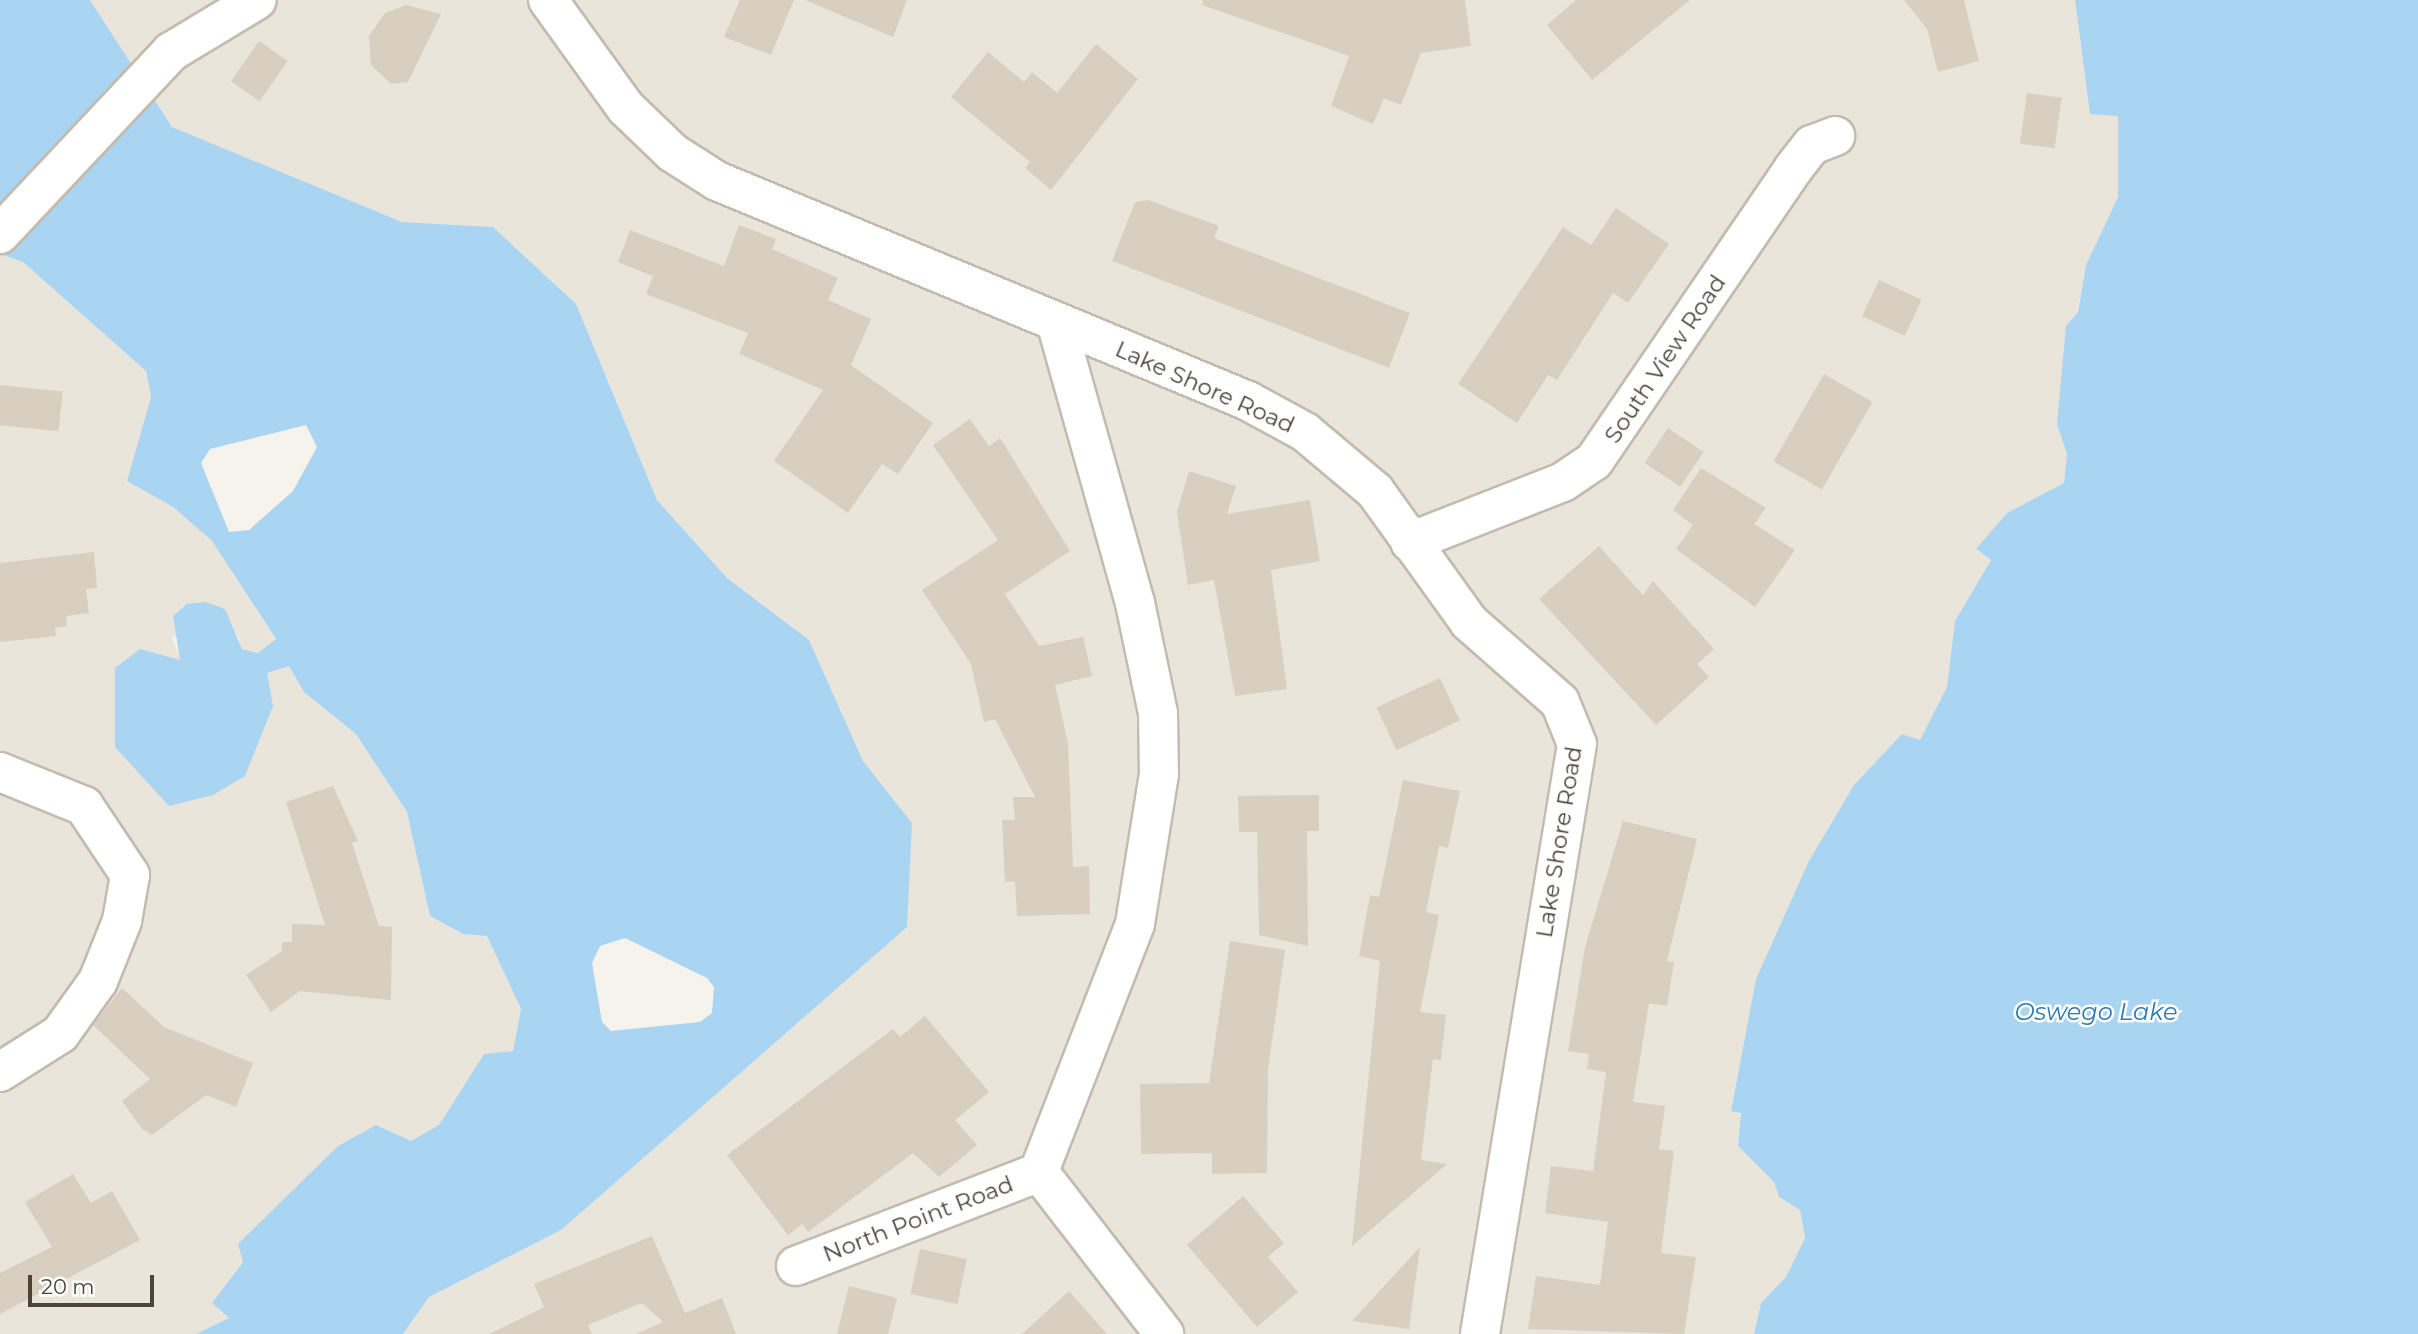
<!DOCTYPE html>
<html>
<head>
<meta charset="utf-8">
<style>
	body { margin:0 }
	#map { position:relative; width:2418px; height:1334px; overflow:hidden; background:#f6f3ec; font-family:Montserrat,sans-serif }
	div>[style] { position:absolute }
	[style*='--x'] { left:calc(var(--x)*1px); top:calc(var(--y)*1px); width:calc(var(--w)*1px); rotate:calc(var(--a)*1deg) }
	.residential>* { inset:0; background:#eae5da }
	.water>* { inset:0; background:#a9d4f2 }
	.building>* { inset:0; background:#d8cfc1; transform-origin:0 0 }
	.roads { filter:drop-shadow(2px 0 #c2bbae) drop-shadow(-2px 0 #c2bbae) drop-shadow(0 2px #c2bbae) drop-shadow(0 -2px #c2bbae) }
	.street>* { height:38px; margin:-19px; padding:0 19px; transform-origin:19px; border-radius:19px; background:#fff }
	span { translate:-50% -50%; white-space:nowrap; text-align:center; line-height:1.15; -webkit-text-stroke:5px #fff; paint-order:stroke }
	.street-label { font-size:23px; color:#4b4439 }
	.water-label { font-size:24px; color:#2e7ab2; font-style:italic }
	.scale { position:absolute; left:28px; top:1275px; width:126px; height:32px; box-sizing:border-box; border:4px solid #4b4439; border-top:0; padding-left:9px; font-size:21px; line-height:24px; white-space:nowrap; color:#4b4439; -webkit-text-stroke:5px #fff; paint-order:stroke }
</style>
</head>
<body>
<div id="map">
	<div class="residential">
		<i style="clip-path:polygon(90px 0,2075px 0,2090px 114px,2118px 115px,2118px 197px,2086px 265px,2057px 423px,2067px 454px,2064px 483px,2007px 513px,1976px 550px,1991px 560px,1955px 621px,1947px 687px,1920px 740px,1902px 734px,1854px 785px,1809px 862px,1756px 979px,1731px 1110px,1741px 1112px,1738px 1146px,1774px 1182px,1779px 1197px,1800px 1210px,1805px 1238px,1786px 1277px,1761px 1303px,1754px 1334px,403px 1334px,429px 1297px,561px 1230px,667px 1133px,912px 823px,863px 761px,809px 640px,727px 578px,657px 500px,576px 304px,493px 227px,402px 222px,172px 127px)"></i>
		<i style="clip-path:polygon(0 254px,23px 262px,146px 371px,151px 397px,127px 481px,173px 507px,212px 541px,276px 640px,258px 653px,241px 648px,238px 635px,172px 637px,181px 660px,115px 668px,267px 673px,289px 666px,305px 692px,356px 734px,407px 812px,430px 916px,463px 934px,487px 936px,521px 1009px,513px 1051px,484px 1054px,439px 1125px,243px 1261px,212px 1303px,229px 1318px,196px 1334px,0 1334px)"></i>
	</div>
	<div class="water">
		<i style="clip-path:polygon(evenodd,0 0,90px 0,172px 127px,402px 222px,493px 227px,576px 304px,657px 500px,727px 578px,809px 640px,863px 761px,912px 823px,907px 927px,561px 1230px,429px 1297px,403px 1334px,196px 1334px,229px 1318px,212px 1303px,243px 1262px,238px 1244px,338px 1146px,376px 1125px,411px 1141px,439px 1125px,484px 1054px,513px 1051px,521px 1009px,487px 936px,463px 934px,430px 916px,407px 812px,356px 734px,304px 692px,289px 666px,267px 673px,273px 706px,245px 776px,213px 795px,169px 806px,115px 747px,115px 668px,140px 649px,180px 660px,173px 616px,187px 604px,205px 602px,225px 609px,242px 649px,258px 653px,276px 639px,212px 541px,173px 507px,127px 481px,151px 397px,146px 371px,23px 262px,0 254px,0 0,306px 425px,317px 447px,293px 491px,249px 530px,229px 532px,201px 463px,210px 449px,306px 425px,0 0,625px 938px,707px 978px,714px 987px,712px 1013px,700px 1022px,611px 1031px,602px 1022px,592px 963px,600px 946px,625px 938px)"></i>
		<i style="clip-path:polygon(2075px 0,2418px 0,2418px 1334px,1754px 1334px,1761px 1303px,1786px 1277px,1805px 1238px,1800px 1210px,1779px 1197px,1774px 1182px,1738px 1146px,1741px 1113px,1731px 1111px,1756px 979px,1809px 861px,1854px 785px,1902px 734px,1920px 740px,1947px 687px,1955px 621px,1991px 560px,1976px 549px,2007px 513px,2064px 483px,2067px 454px,2057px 424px,2066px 326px,2078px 312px,2086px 265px,2118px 197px,2118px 116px,2090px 114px)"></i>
	</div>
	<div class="building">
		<i style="clip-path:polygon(740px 0,794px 0,771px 55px,724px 37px)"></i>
		<i style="clip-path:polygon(805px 0,907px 0,893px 37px)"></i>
		<i style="clip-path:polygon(1203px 0,1465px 0,1471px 46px,1421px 53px,1401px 105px,1384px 98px,1373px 124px,1331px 106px,1349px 56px,1202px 5px)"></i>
		<i style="clip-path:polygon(1576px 0,1690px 0,1592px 80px,1547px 25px)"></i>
		<i style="clip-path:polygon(1904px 0,1964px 0,1979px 61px,1938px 72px,1927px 29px)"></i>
		<i style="clip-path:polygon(406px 5px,441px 14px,408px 82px,391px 84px,371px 65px,369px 36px,385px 13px)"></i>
		<i style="left:259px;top:41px;width:35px;height:49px;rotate:35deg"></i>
		<i style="clip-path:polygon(1096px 44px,1138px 79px,1051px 190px,1025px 168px,1030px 162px,951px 97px,988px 52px,1024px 82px,1032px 72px,1057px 93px)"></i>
		<i style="left:2027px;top:93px;width:35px;height:51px;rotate:8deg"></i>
		<i style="clip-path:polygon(1148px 200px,1219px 226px,1214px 238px,1410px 313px,1389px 368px,1112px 261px,1135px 202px)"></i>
		<i style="clip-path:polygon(1616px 208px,1669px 244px,1628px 303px,1613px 293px,1557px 380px,1548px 375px,1517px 423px,1458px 384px,1563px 227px,1591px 245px)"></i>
		<i style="clip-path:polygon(739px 225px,776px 239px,772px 249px,838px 278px,828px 300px,871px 319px,851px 365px,933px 423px,898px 474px,882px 464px,848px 513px,774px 461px,823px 390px,739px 354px,748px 333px,646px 294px,653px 276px,618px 262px,630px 230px,724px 266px)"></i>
		<i style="left:1879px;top:280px;width:47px;height:40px;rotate:25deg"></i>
		<i style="left:1824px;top:374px;width:56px;height:101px;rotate:30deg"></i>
		<i style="left:0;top:385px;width:63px;height:40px;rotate:6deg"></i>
		<i style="clip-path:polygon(970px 419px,989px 446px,1000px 438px,1070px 551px,1005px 594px,1039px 646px,1083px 637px,1092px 676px,1055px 685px,1068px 743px,1073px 867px,1089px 866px,1090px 914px,1017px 916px,1015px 881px,1005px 882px,1002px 820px,1015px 820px,1013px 797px,1035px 797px,995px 719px,984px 722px,971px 664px,922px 590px,998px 540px,933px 445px)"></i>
		<i style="left:1668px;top:428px;width:43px;height:42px;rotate:34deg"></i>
		<i style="clip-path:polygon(1701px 468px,1766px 508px,1754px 524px,1795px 550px,1755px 607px,1676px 549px,1693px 525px,1673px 510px)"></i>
		<i style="clip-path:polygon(1189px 471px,1236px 486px,1227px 514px,1310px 500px,1320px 561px,1271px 570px,1287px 689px,1235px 696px,1214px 580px,1188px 585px,1177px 512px)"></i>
		<i style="clip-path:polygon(1599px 546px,1643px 595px,1653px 581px,1714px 649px,1697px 664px,1709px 677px,1656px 725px,1539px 599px)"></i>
		<i style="clip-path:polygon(94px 552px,97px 588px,86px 589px,89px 613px,66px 616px,67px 626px,55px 628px,56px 636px,0 642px,0 563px)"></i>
		<i style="left:1440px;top:678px;width:47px;height:70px;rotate:65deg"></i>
		<i style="clip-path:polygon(1403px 780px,1460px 791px,1448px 848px,1439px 846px,1426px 912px,1439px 915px,1420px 1012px,1446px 1015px,1441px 1060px,1433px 1059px,1421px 1160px,1447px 1164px,1352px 1246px,1380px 961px,1359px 956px,1370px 895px,1379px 897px)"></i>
		<i style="clip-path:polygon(333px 786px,358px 841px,352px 843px,379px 926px,392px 927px,391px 1000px,300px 991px,271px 1012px,246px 975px,282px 951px,282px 942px,292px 942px,292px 924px,325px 925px,286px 802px)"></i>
		<i style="clip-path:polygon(1319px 795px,1319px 831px,1307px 831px,1308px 946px,1259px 935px,1257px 832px,1239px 832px,1238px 796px)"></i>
		<i style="clip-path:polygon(1623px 821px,1697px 839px,1667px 961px,1674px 962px,1667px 1006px,1649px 1003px,1633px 1102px,1665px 1106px,1659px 1149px,1674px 1151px,1661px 1253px,1696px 1257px,1684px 1334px,1528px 1329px,1536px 1276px,1600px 1285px,1608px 1222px,1545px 1213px,1551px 1166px,1593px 1171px,1606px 1072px,1587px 1069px,1589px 1054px,1568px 1051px,1585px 947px)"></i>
		<i style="clip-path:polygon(1230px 941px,1285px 950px,1268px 1069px,1267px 1173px,1212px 1174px,1212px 1153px,1141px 1154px,1140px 1084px,1209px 1083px)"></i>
		<i style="clip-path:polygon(122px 988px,164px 1027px,253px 1063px,236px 1107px,206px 1095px,152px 1135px,142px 1129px,122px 1101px,150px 1079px,93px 1025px)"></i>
		<i style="clip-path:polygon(925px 1016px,989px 1092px,955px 1120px,977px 1145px,939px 1177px,913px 1153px,808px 1232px,802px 1224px,788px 1235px,727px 1155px,893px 1029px,900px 1037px)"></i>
		<i style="clip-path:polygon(73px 1174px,91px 1203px,112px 1191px,140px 1240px,0 1314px,0 1273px,52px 1247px,25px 1202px)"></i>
		<i style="clip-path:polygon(1243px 1196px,1284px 1243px,1268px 1257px,1298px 1292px,1257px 1327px,1187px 1245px)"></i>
		<i style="clip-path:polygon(652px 1236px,685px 1313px,722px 1298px,736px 1334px,636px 1334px,663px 1322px,642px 1303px,588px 1325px,592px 1334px,489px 1334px,544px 1307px,534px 1284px)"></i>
		<i style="clip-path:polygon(1420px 1247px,1409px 1329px,1352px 1321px)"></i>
		<i style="left:920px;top:1249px;width:48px;height:46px;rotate:12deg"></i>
		<i style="clip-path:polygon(849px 1286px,897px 1298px,888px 1334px,837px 1334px)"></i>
		<i style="clip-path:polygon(1069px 1291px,1107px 1334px,1022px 1334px)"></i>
	</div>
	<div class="roads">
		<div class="street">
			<i style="--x:548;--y:0;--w:133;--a:54.2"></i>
			<i style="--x:626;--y:108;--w:65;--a:43.8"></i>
			<i style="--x:673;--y:153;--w:52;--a:32.5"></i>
			<i style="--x:717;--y:181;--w:575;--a:22.5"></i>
			<i style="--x:1248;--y:401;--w:65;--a:28.5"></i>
			<i style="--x:1305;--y:432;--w:92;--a:40.1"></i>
			<i style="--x:1375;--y:491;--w:161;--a:54.3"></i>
			<i style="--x:1469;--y:622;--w:121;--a:41.3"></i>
			<i style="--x:1560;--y:702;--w:45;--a:68"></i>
			<i style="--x:1577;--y:744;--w:598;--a:99.34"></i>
			<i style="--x:0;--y:234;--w:250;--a:-46.8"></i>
			<i style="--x:171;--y:52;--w:100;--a:-31.2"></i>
			<i style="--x:1056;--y:322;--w:292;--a:74.3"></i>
			<i style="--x:1135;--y:603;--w:112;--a:78.2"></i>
			<i style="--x:1158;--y:713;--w:61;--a:89.1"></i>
			<i style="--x:1159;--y:774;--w:152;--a:99.1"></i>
			<i style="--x:1135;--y:924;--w:266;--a:111.2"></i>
			<i style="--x:1039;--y:1172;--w:205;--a:52.3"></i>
			<i style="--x:1410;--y:542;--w:164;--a:-21.4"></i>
			<i style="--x:1563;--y:482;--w:37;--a:-34"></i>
			<i style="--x:1594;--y:461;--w:353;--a:-55.7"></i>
			<i style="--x:1793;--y:169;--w:31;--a:-52"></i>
			<i style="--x:1812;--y:145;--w:25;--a:-21"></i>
			<i style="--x:0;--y:772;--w:91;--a:22"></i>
			<i style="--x:84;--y:806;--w:83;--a:56.3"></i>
			<i style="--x:130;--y:875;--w:47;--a:99.9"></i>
			<i style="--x:122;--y:921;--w:65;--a:111.8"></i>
			<i style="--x:98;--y:981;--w:65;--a:125.6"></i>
			<i style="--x:60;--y:1034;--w:71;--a:147.7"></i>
			<i style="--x:796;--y:1266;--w:261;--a:-21.1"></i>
		</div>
	</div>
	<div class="street-label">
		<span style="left:1665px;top:359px;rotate:-56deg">South View Road</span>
		<span style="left:1205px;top:387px;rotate:24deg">Lake Shore Road</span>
		<span style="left:1559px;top:842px;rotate:-81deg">Lake Shore Road</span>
		<span style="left:918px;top:1219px;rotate:-21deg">North Point Road</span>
	</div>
	<div class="water-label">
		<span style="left:2096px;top:1012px">Oswego Lake</span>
	</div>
	<div class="scale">20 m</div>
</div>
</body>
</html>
